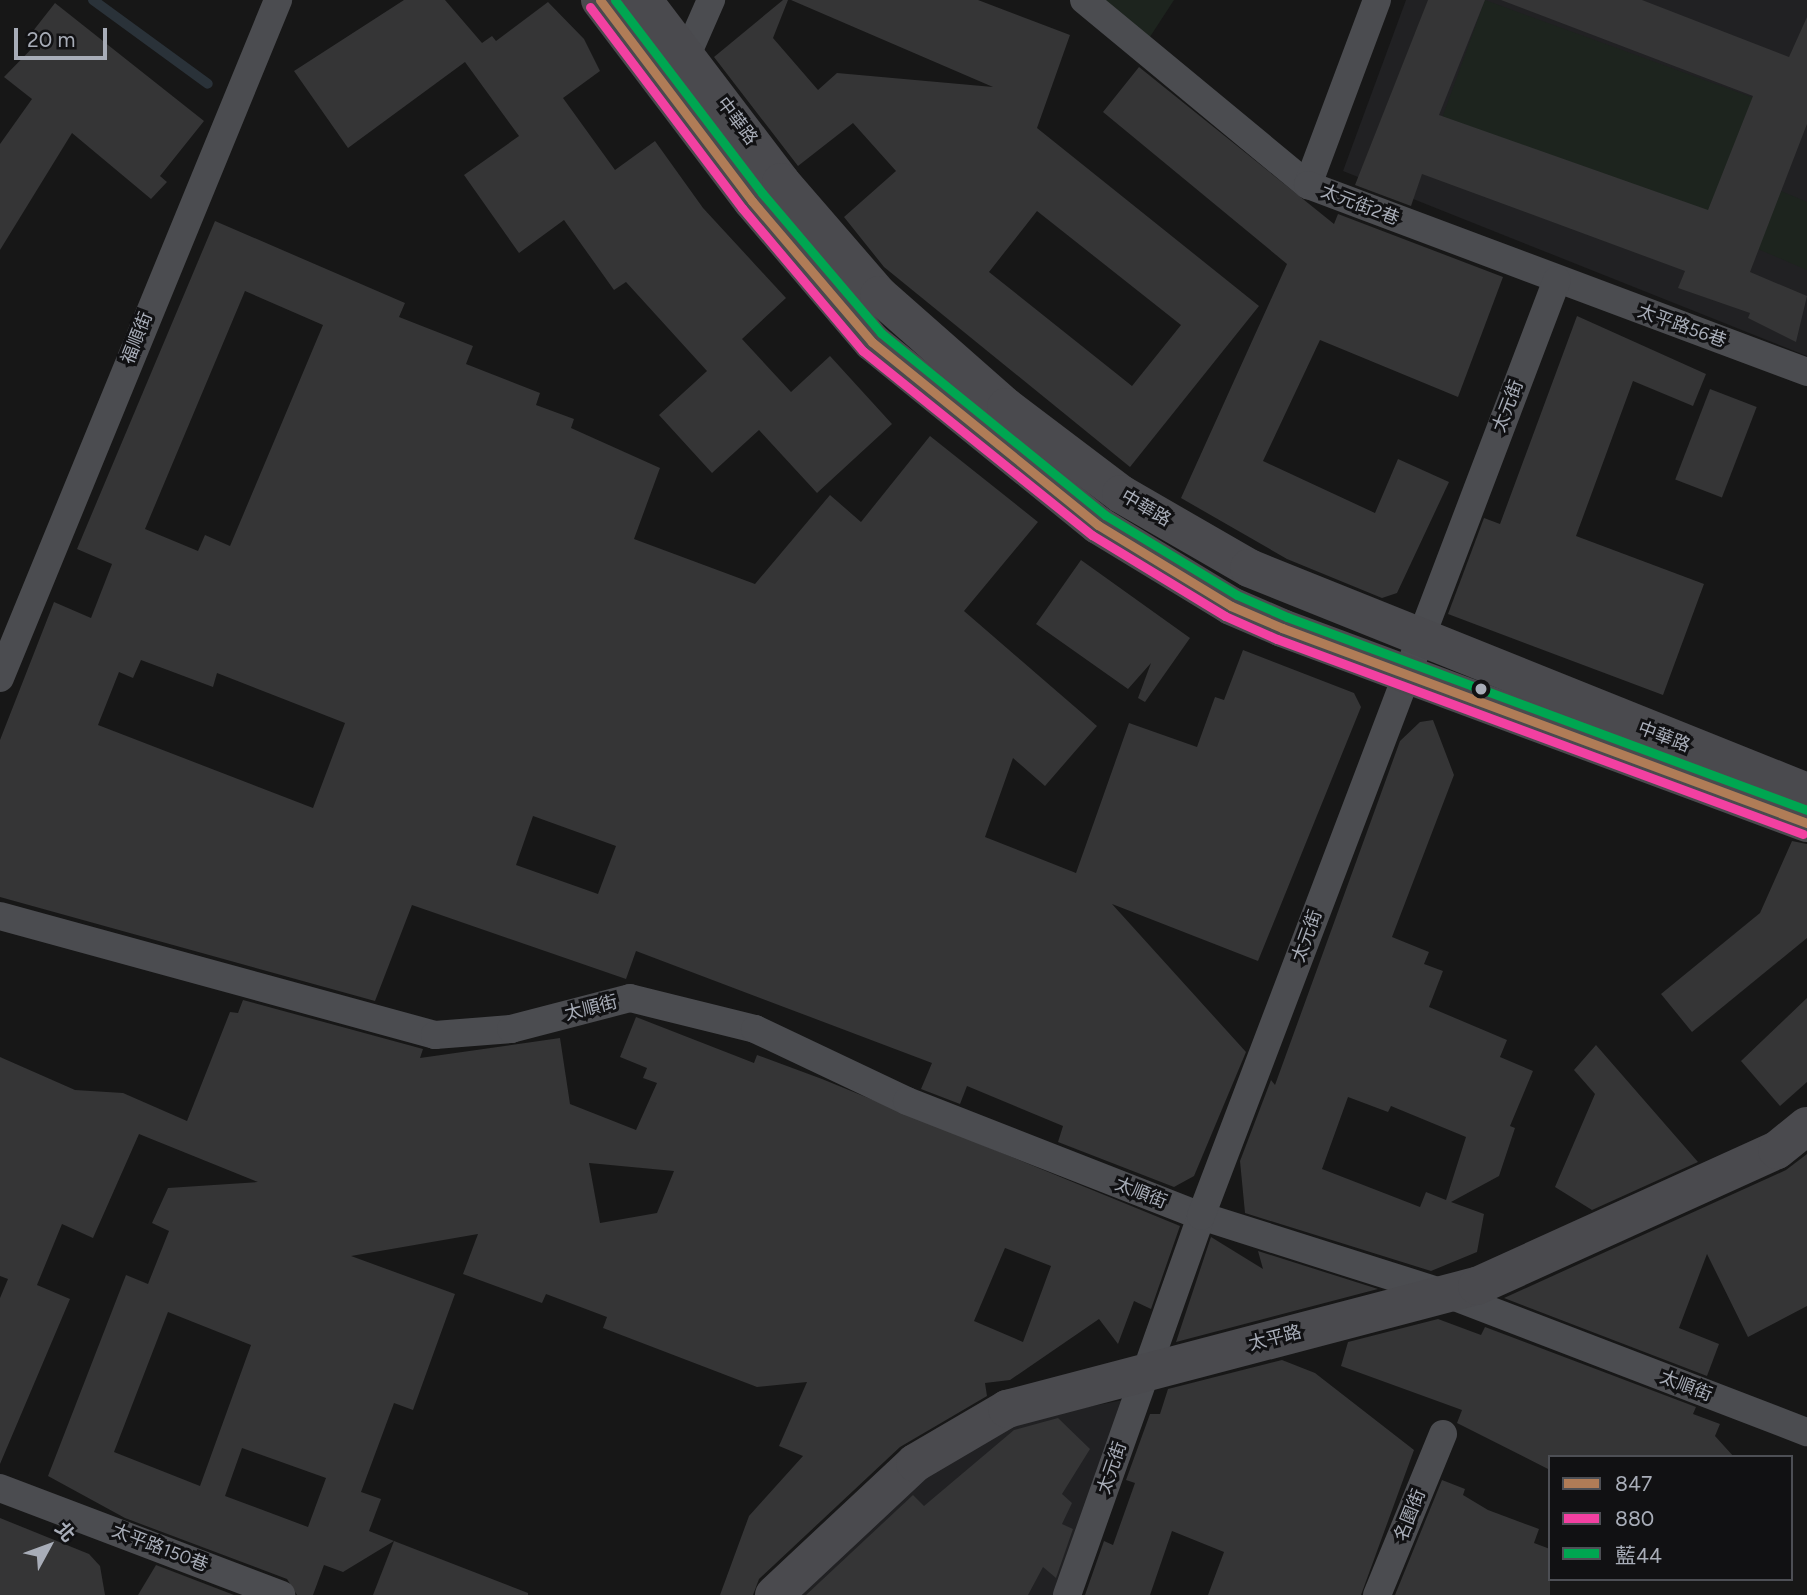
<!DOCTYPE html>
<html>
<head>
<meta charset="utf-8">
<style>
	body { margin:0 }
	#map { position:relative; width:1807px; height:1595px; overflow:hidden; background:#171717; font-family:Figtree,"Noto Sans TC",sans-serif }
	div>[style] { position:absolute }
	[style*='--x'] { left:calc(var(--x)*1px); top:calc(var(--y)*1px); width:calc(var(--w)*1px); rotate:calc(var(--a)*1deg) }
	.built>* { inset:0; background:#212123 }
	.green>* { inset:0; background:#1d241e; transform-origin:0 0 }
	.stream>* { height:10px; margin:-5px; padding:0 5px; transform-origin:5px; border-radius:5px; background:#2a3239 }
	.building>* { inset:0; background:#353536; transform-origin:0 0 }
	.street>* { height:28px; margin:-14px; padding:0 14px; transform-origin:14px; border-radius:14px; background:#4b4c50 }
	.secondary>* { height:38px; margin:-19px; padding:0 19px; transform-origin:19px; border-radius:19px; background:#4a4a4e }
	.bus-1>* { height:9px; margin:-4.5px; padding:0 4.5px; transform-origin:4.5px; border-radius:4.5px; background:#b07c57 }
	.bus-2>* { height:9px; margin:-4.5px; padding:0 4.5px; transform-origin:4.5px; border-radius:4.5px; background:#f240a1 }
	.bus-3>* { height:9px; margin:-4.5px; padding:0 4.5px; transform-origin:4.5px; border-radius:4.5px; background:#00a651 }
	.dots>* { width:19px; height:19px; translate:-50% -50%; box-sizing:border-box; border:4px solid #111113; border-radius:50% }
	span { translate:-50% -50%; white-space:nowrap; text-align:center; line-height:1.15; -webkit-text-stroke:6px #111113; paint-order:stroke }
	.street-label { font-size:18px; color:#a8adb8 }
	.legend { position:absolute; left:1548px; top:1455px; width:245px; height:126px; box-sizing:border-box; background:#111113; border:2px solid #4d4f55; margin:0; padding:9px 12px; list-style:none; font-size:21px; color:#a8adb8 }
	.legend li { display:flex; align-items:center; gap:14px; height:35px }
	.legend b { width:35px; border:2px solid #4d4f55 }
	.north { position:absolute; left:14px; top:1511px; width:70px; height:70px; -webkit-text-stroke:5px #111113; paint-order:stroke; rotate:49deg; font-size:19px; font-weight:700; line-height:28px; text-align:center; color:#a8adb8 }
	.north::after { content:''; display:block; margin:auto; width:24px; height:32px; background:#a8adb8; clip-path:polygon(50% 0,100% 100%,50% 72%,0 100%) }
	.scale { position:absolute; left:14px; top:28px; width:93px; height:32px; box-sizing:border-box; border:4px solid #a8adb8; border-top:0; padding-left:9px; font-size:21px; line-height:24px; white-space:nowrap; color:#a8adb8; -webkit-text-stroke:5px #111113; paint-order:stroke }
</style>
</head>
<body>
<div id="map">
	<div class="built">
		<i style="clip-path:polygon(1406px 0,1807px 0,1807px 356px,1343px 171px)"></i>
		<i style="clip-path:polygon(1128px 1399px,1053px 1595px,794px 1595px,919px 1472px,1012px 1422px)"></i>
	</div>
	<div class="green">
		<i style="clip-path:polygon(1097px 0,1174px 0,1146px 43px)"></i>
		<i style="left:1485px;top:0;width:285px;height:124px;rotate:20deg"></i>
		<i style="clip-path:polygon(1781px 191px,1807px 202px,1807px 270px,1758px 249px)"></i>
	</div>
	<div class="stream">
		<i style="--x:93;--y:0;--w:142;--a:36.1"></i>
	</div>
	<div class="building">
		<i style="clip-path:polygon(404px 0,445px 0,482px 43px,492px 36px,496px 41px,548px 2px,584px 39px,600px 71px,563px 98px,615px 170px,655px 141px,703px 208px,786px 298px,742px 339px,791px 392px,830px 356px,892px 424px,817px 493px,759px 430px,712px 473px,659px 415px,707px 371px,626px 282px,614px 290px,564px 220px,519px 253px,464px 175px,519px 136px,465px 62px,348px 148px,294px 71px)"></i>
		<i style="clip-path:polygon(evenodd,783px 0,788px 0,773px 38px,818px 90px,837px 73px,993px 87px,791px 0,978px 0,1070px 35px,1037px 128px,1259px 306px,1130px 467px,884px 267px,844px 217px,896px 171px,853px 123px,798px 166px,714px 57px,783px 0,1037px 211px,1181px 325px,1132px 386px,989px 272px,1037px 211px)"></i>
		<i style="clip-path:polygon(1428px 0,1485px 0,1439px 115px,1708px 210px,1753px 96px,1501px 0,1642px 0,1789px 57px,1807px 17px,1807px 124px,1750px 272px,1807px 296px,1796px 342px,1748px 318px,1750px 313px,1678px 288px,1685px 271px,1422px 174px,1411px 206px,1355px 185px)"></i>
		<i style="clip-path:polygon(55px 3px,204px 121px,160px 176px,167px 182px,151px 199px,72px 133px,0 250px,0 144px,32px 99px,4px 77px,42px 38px,33px 31px)"></i>
		<i style="clip-path:polygon(1139px 67px,1334px 224px,1338px 214px,1503px 277px,1458px 397px,1320px 340px,1263px 461px,1375px 513px,1398px 459px,1449px 482px,1397px 593px,1382px 598px,1287px 559px,1181px 498px,1287px 264px,1103px 112px)"></i>
		<i style="clip-path:polygon(evenodd,215px 221px,405px 303px,399px 317px,473px 346px,466px 364px,540px 393px,536px 405px,574px 419px,571px 428px,660px 468px,634px 539px,755px 584px,830px 495px,861px 522px,930px 436px,1038px 522px,964px 611px,1097px 726px,1045px 786px,1013px 758px,985px 837px,1076px 873px,1129px 723px,1197px 747px,1215px 697px,1224px 700px,1243px 650px,1354px 693px,1361px 707px,1258px 961px,1112px 904px,1246px 1052px,1194px 1176px,1174px 1187px,1058px 1142px,1063px 1126px,967px 1086px,960px 1104px,921px 1089px,932px 1063px,636px 951px,626px 979px,412px 905px,375px 1001px,0 897px,0 740px,54px 602px,91px 618px,112px 564px,77px 549px,215px 221px,245px 291px,323px 325px,230px 546px,205px 535px,198px 551px,145px 529px,245px 291px,215px 221px,141px 660px,213px 687px,217px 673px,345px 723px,313px 808px,98px 725px,119px 672px,133px 678px,141px 660px,215px 221px,533px 816px,616px 846px,598px 894px,516px 865px,533px 816px)"></i>
		<i style="clip-path:polygon(1577px 316px,1706px 374px,1693px 406px,1633px 381px,1576px 536px,1704px 584px,1663px 695px,1448px 614px,1484px 518px,1500px 524px)"></i>
		<i style="left:1710px;top:389px;width:50px;height:97px;rotate:21deg"></i>
		<i style="clip-path:polygon(1081px 560px,1190px 638px,1145px 702px,1138px 698px,1151px 663px,1128px 689px,1036px 624px)"></i>
		<i style="clip-path:polygon(evenodd,1433px 720px,1454px 775px,1392px 937px,1429px 952px,1424px 964px,1443px 971px,1429px 1007px,1507px 1040px,1500px 1057px,1533px 1071px,1510px 1126px,1515px 1128px,1499px 1176px,1451px 1202px,1484px 1214px,1477px 1252px,1431px 1271px,1245px 1213px,1240px 1161px,1271px 1080px,1275px 1085px,1400px 741px,1420px 722px,1433px 720px,1348px 1097px,1388px 1112px,1391px 1106px,1466px 1137px,1446px 1200px,1426px 1192px,1420px 1207px,1322px 1169px,1348px 1097px)"></i>
		<i style="clip-path:polygon(1792px 841px,1807px 844px,1807px 938px,1692px 1032px,1661px 994px,1760px 913px)"></i>
		<i style="clip-path:polygon(1807px 998px,1807px 1082px,1780px 1106px,1741px 1061px)"></i>
		<i style="clip-path:polygon(evenodd,243px 1000px,423px 1049px,420px 1058px,560px 1038px,570px 1104px,636px 1130px,657px 1083px,643px 1078px,647px 1068px,620px 1057px,636px 1017px,754px 1063px,757px 1055px,822px 1079px,1180px 1226px,1151px 1309px,1134px 1301px,1118px 1344px,1099px 1319px,1010px 1380px,985px 1383px,987px 1396px,900px 1447px,759px 1579px,753px 1595px,720px 1595px,749px 1516px,803px 1456px,779px 1446px,807px 1382px,757px 1387px,603px 1328px,607px 1317px,546px 1294px,542px 1303px,463px 1274px,478px 1234px,351px 1256px,455px 1294px,413px 1410px,394px 1403px,361px 1492px,381px 1499px,369px 1531px,394px 1541px,343px 1572px,324px 1565px,313px 1595px,297px 1595px,287px 1579px,125px 1518px,48px 1476px,126px 1275px,148px 1284px,169px 1231px,152px 1223px,168px 1188px,258px 1182px,139px 1134px,93px 1238px,62px 1224px,37px 1285px,70px 1299px,0 1464px,0 1298px,8px 1279px,0 1276px,0 1057px,75px 1090px,123px 1093px,187px 1121px,230px 1012px,238px 1013px,243px 1000px,589px 1163px,674px 1171px,657px 1213px,600px 1223px,589px 1163px,243px 1000px,1005px 1248px,1051px 1266px,1023px 1342px,974px 1321px,1005px 1248px,243px 1000px,168px 1312px,251px 1345px,200px 1486px,114px 1452px,168px 1312px,243px 1000px,242px 1448px,326px 1478px,308px 1527px,225px 1496px,242px 1448px)"></i>
		<i style="clip-path:polygon(1596px 1045px,1698px 1162px,1592px 1210px,1555px 1187px,1595px 1094px,1574px 1070px)"></i>
		<i style="clip-path:polygon(1807px 1154px,1807px 1306px,1748px 1337px,1707px 1254px,1679px 1328px,1719px 1344px,1707px 1376px,1504px 1298px,1786px 1170px)"></i>
		<i style="clip-path:polygon(1211px 1237px,1263px 1269px,1258px 1251px,1378px 1289px,1176px 1342px)"></i>
		<i style="clip-path:polygon(1438px 1319px,1481px 1335px,1485px 1327px,1696px 1407px,1693px 1414px,1720px 1424px,1715px 1436px,1734px 1457px,1550px 1457px,1550px 1470px,1457px 1423px,1462px 1410px,1341px 1366px,1348px 1342px)"></i>
		<i style="clip-path:polygon(1282px 1360px,1315px 1373px,1414px 1450px,1361px 1595px,1208px 1595px,1224px 1552px,1172px 1531px,1150px 1595px,1085px 1595px,1104px 1541px,1113px 1545px,1135px 1483px,1126px 1480px,1150px 1414px,1160px 1414px,1168px 1389px)"></i>
		<i style="clip-path:polygon(1058px 1418px,1090px 1449px,1062px 1494px,1072px 1503px,1062px 1524px,1073px 1529px,1056px 1578px,1043px 1567px,1028px 1595px,806px 1595px,913px 1495px,924px 1506px,1014px 1430px)"></i>
		<i style="clip-path:polygon(1442px 1480px,1465px 1489px,1463px 1495px,1488px 1510px,1539px 1529px,1534px 1543px,1550px 1549px,1550px 1595px,1395px 1595px)"></i>
		<i style="clip-path:polygon(0 1518px,89px 1554px,100px 1566px,105px 1595px,0 1595px)"></i>
		<i style="clip-path:polygon(394px 1541px,528px 1593px,528px 1595px,373px 1595px)"></i>
		<i style="clip-path:polygon(156px 1565px,234px 1595px,138px 1595px)"></i>
	</div>
	<div class="street">
		<i style="--x:1084;--y:0;--w:291;--a:39.6"></i>
		<i style="--x:1377;--y:0;--w:197;--a:110.5"></i>
		<i style="--x:1308;--y:185;--w:533;--a:20.54"></i>
		<i style="--x:679;--y:73;--w:80;--a:-66.3"></i>
		<i style="--x:0;--y:678;--w:733;--a:-67.7"></i>
		<i style="--x:0;--y:916;--w:451;--a:15.3"></i>
		<i style="--x:435;--y:1035;--w:76;--a:-4.5"></i>
		<i style="--x:511;--y:1029;--w:123;--a:-14.6"></i>
		<i style="--x:630;--y:998;--w:129;--a:13.9"></i>
		<i style="--x:755;--y:1029;--w:168;--a:25.3"></i>
		<i style="--x:907;--y:1101;--w:316;--a:21.4"></i>
		<i style="--x:1201;--y:1216;--w:258;--a:17.6"></i>
		<i style="--x:1447;--y:1294;--w:386;--a:21"></i>
		<i style="--x:0;--y:1488;--w:301;--a:20.8"></i>
		<i style="--x:1067;--y:1595;--w:402;--a:-70.5"></i>
		<i style="--x:1201;--y:1216;--w:1001;--a:-69.18"></i>
		<i style="--x:1377;--y:1595;--w:174;--a:-67.7"></i>
	</div>
	<div class="secondary">
		<i style="--x:600;--y:0;--w:252;--a:52.9"></i>
		<i style="--x:752;--y:201;--w:185;--a:49.6"></i>
		<i style="--x:872;--y:342;--w:291;--a:39"></i>
		<i style="--x:1098;--y:525;--w:156;--a:31.3"></i>
		<i style="--x:1231;--y:606;--w:56;--a:23.3"></i>
		<i style="--x:1282;--y:628;--w:560;--a:20.38"></i>
		<i style="--x:643;--y:0;--w:228;--a:52.8"></i>
		<i style="--x:781;--y:182;--w:150;--a:49.1"></i>
		<i style="--x:879;--y:295;--w:169;--a:41.4"></i>
		<i style="--x:1006;--y:407;--w:144;--a:37.1"></i>
		<i style="--x:1121;--y:494;--w:148;--a:30"></i>
		<i style="--x:1249;--y:568;--w:601;--a:21.87"></i>
		<i style="--x:774;--y:1595;--w:193;--a:-43.1"></i>
		<i style="--x:915;--y:1463;--w:107;--a:-30.4"></i>
		<i style="--x:1007;--y:1409;--w:486;--a:-14.7"></i>
		<i style="--x:1477;--y:1286;--w:329;--a:-24.4"></i>
		<i style="--x:1777;--y:1150;--w:38;--a:-39"></i>
	</div>
	<div class="bus-1">
		<i style="--x:600;--y:0;--w:252;--a:52.9"></i>
		<i style="--x:752;--y:201;--w:185;--a:49.6"></i>
		<i style="--x:872;--y:342;--w:291;--a:39"></i>
		<i style="--x:1098;--y:525;--w:156;--a:31.3"></i>
		<i style="--x:1231;--y:606;--w:56;--a:23.3"></i>
		<i style="--x:1282;--y:628;--w:560;--a:20.38"></i>
	</div>
	<div class="bus-2">
		<i style="--x:590;--y:7;--w:252;--a:52.9"></i>
		<i style="--x:742;--y:208;--w:187;--a:49.8"></i>
		<i style="--x:863;--y:351;--w:294;--a:38.8"></i>
		<i style="--x:1092;--y:535;--w:156;--a:31.3"></i>
		<i style="--x:1225;--y:616;--w:57;--a:23.9"></i>
		<i style="--x:1277;--y:639;--w:561;--a:20.34"></i>
	</div>
	<div class="bus-3">
		<i style="--x:615;--y:0;--w:243;--a:52.7"></i>
		<i style="--x:762;--y:193;--w:184;--a:49.6"></i>
		<i style="--x:881;--y:333;--w:289;--a:39.1"></i>
		<i style="--x:1105;--y:515;--w:154;--a:31.2"></i>
		<i style="--x:1237;--y:595;--w:55;--a:23.7"></i>
		<i style="--x:1287;--y:617;--w:555;--a:20.36"></i>
	</div>
	<div class="dots">
		<i style="left:1481px;top:689px;background:#a8adb8"></i>
	</div>
	<div class="street-label">
		<span style="left:737px;top:121px;rotate:53deg">中華路</span>
		<span style="left:1360px;top:205px;rotate:21deg">太元街2巷</span>
		<span style="left:1682px;top:326px;rotate:20deg">太平路56巷</span>
		<span style="left:137px;top:338px;rotate:-68deg">福順街</span>
		<span style="left:1508px;top:406px;rotate:-69deg">太元街</span>
		<span style="left:1146px;top:508px;rotate:30deg">中華路</span>
		<span style="left:1664px;top:737px;rotate:21deg">中華路</span>
		<span style="left:1307px;top:936px;rotate:-70deg">太元街</span>
		<span style="left:591px;top:1008px;rotate:-14deg">太順街</span>
		<span style="left:1141px;top:1193px;rotate:22deg">太順街</span>
		<span style="left:1275px;top:1338px;rotate:-14deg">太平路</span>
		<span style="left:1686px;top:1386px;rotate:21deg">太順街</span>
		<span style="left:1112px;top:1468px;rotate:-71deg">太元街</span>
		<span style="left:1410px;top:1515px;rotate:-68deg">名園街</span>
		<span style="left:160px;top:1548px;rotate:21deg">太平路150巷</span>
	</div>
	<ul class="legend">
	<li><b style="height:9px;background:#b07c57"></b>847</li>
	<li><b style="height:9px;background:#f240a1"></b>880</li>
	<li><b style="height:9px;background:#00a651"></b>藍44</li>
	</ul>
	<div class="north">北</div>
	<div class="scale">20 m</div>
</div>
</body>
</html>
